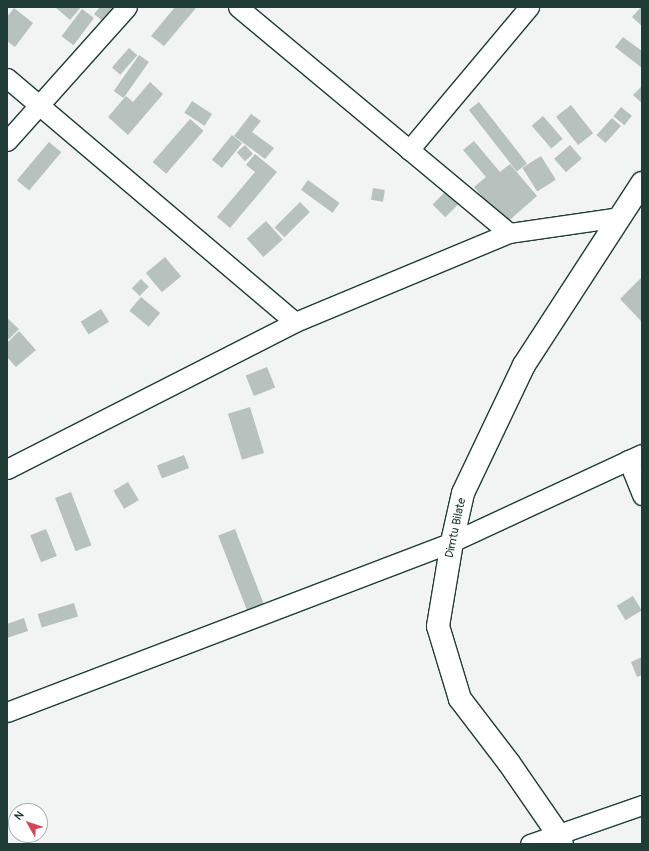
<!DOCTYPE html>
<html>
<head>
<meta charset="utf-8">
<style>
	body { margin:0 }
	#map { position:relative; width:649px; height:851px; overflow:hidden; background:#f2f3f3; font-family:Pangolin,sans-serif }
	div>[style] { position:absolute }
	[style*='--x'] { left:calc(var(--x)*1px); top:calc(var(--y)*1px); width:calc(var(--w)*1px); rotate:calc(var(--a)*1deg) }
	.building>* { inset:0; background:#b7c1bd; transform-origin:0 0 }
	.roads { filter:drop-shadow(1px 0 #1f3d34) drop-shadow(-1px 0 #1f3d34) drop-shadow(0 1px #1f3d34) drop-shadow(0 -1px #1f3d34) }
	.street>* { height:19px; margin:-9.5px; padding:0 9.5px; transform-origin:9.5px; border-radius:9.5px; background:#fff }
	.secondary>* { height:22px; margin:-11px; padding:0 11px; transform-origin:11px; border-radius:11px; background:#fff }
	span { translate:-50% -50%; white-space:nowrap; text-align:center; line-height:1.15; -webkit-text-stroke:4px #fff; paint-order:stroke }
	.street-label { font-size:12px; color:#1f3d34 }
	.frame { position:absolute; inset:0; border:8px solid #1f3d34; pointer-events:none }
	.north { position:absolute; left:8px; top:803px; width:40px; height:40px; box-sizing:border-box; background:#fff; border:1px solid #a5b1ae; border-radius:50%; rotate:309deg; font-size:11px; font-weight:700; line-height:16px; text-align:center; color:#1f3d34 }
	.north::after { content:''; display:block; margin:auto; width:14px; height:18px; background:#d1495b; clip-path:polygon(50% 0,100% 100%,50% 72%,0 100%) }
</style>
</head>
<body>
<div id="map">
	<div class="building">
		<i style="clip-path:polygon(55px 7px,81px 7px,70px 20px)"></i>
		<i style="clip-path:polygon(100px 7px,116px 7px,104px 22px,94px 14px)"></i>
		<i style="clip-path:polygon(175px 7px,196px 8px,164px 46px,151px 36px)"></i>
		<i style="clip-path:polygon(641px 7px,642px 8px,642px 26px,632px 17px)"></i>
		<i style="clip-path:polygon(14px 8px,33px 23px,15px 47px,7px 41px,7px 17px)"></i>
		<i style="left:82px;top:9px;width:15px;height:34px;rotate:37deg"></i>
		<i style="clip-path:polygon(623px 37px,642px 51px,642px 68px,615px 47px)"></i>
		<i style="left:129px;top:48px;width:11px;height:26px;rotate:41deg"></i>
		<i style="left:139px;top:55px;width:12px;height:44px;rotate:35deg"></i>
		<i style="clip-path:polygon(150px 82px,163px 94px,128px 135px,108px 117px,126px 96px,133px 102px)"></i>
		<i style="clip-path:polygon(642px 86px,642px 103px,633px 95px)"></i>
		<i style="left:192px;top:101px;width:24px;height:14px;rotate:33deg"></i>
		<i style="left:479px;top:102px;width:78px;height:13px;rotate:52deg"></i>
		<i style="left:571px;top:105px;width:36px;height:19px;rotate:52deg"></i>
		<i style="left:621px;top:107px;width:14px;height:12px;rotate:39deg"></i>
		<i style="clip-path:polygon(251px 114px,261px 121px,252px 132px,274px 148px,265px 159px,234px 136px)"></i>
		<i style="left:543px;top:116px;width:30px;height:15px;rotate:49deg"></i>
		<i style="left:612px;top:118px;width:12px;height:23px;rotate:42deg"></i>
		<i style="left:190px;top:119px;width:18px;height:57px;rotate:41deg"></i>
		<i style="left:232px;top:135px;width:13px;height:32px;rotate:39deg"></i>
		<i style="clip-path:polygon(474px 141px,500px 172px,510px 164px,537px 196px,505px 224px,474px 187px,486px 177px,463px 150px)"></i>
		<i style="left:49px;top:142px;width:16px;height:50px;rotate:40deg"></i>
		<i style="left:245px;top:145px;width:12px;height:11px;rotate:48deg"></i>
		<i style="left:570px;top:145px;width:18px;height:21px;rotate:49deg"></i>
		<i style="clip-path:polygon(255px 154px,277px 172px,230px 228px,217px 217px,255px 172px,246px 165px)"></i>
		<i style="left:541px;top:156px;width:28px;height:22px;rotate:58deg"></i>
		<i style="left:308px;top:180px;width:39px;height:12px;rotate:36deg"></i>
		<i style="left:373px;top:188px;width:12px;height:12px;rotate:9deg"></i>
		<i style="left:446px;top:191px;width:18px;height:19px;rotate:45deg"></i>
		<i style="left:300px;top:202px;width:14px;height:36px;rotate:45deg"></i>
		<i style="left:266px;top:221px;width:25px;height:26px;rotate:48deg"></i>
		<i style="left:165px;top:257px;width:25px;height:25px;rotate:50deg"></i>
		<i style="clip-path:polygon(642px 277px,642px 322px,620px 299px)"></i>
		<i style="left:141px;top:279px;width:11px;height:13px;rotate:45deg"></i>
		<i style="left:141px;top:297px;width:25px;height:18px;rotate:40deg"></i>
		<i style="left:101px;top:309px;width:15px;height:24px;rotate:58deg"></i>
		<i style="clip-path:polygon(7px 318px,19px 329px,9px 339px,7px 338px)"></i>
		<i style="clip-path:polygon(19px 331px,36px 350px,16px 367px,7px 357px,7px 343px)"></i>
		<i style="left:267px;top:367px;width:22px;height:23px;rotate:68deg"></i>
		<i style="left:250px;top:407px;width:48px;height:23px;rotate:73deg"></i>
		<i style="left:184px;top:455px;width:14px;height:29px;rotate:69deg"></i>
		<i style="left:128px;top:482px;width:21px;height:17px;rotate:59deg"></i>
		<i style="left:71px;top:492px;width:57px;height:17px;rotate:69deg"></i>
		<i style="left:46px;top:529px;width:29px;height:17px;rotate:68deg"></i>
		<i style="left:235px;top:529px;width:88px;height:18px;rotate:69deg"></i>
		<i style="left:633px;top:596px;width:17px;height:19px;rotate:59deg"></i>
		<i style="left:74px;top:603px;width:14px;height:38px;rotate:73deg"></i>
		<i style="clip-path:polygon(24px 618px,28px 631px,7px 638px,7px 624px)"></i>
		<i style="clip-path:polygon(642px 657px,642px 675px,637px 677px,631px 662px)"></i>
	</div>
	<div class="roads">
		<div class="street">
			<i style="--x:238;--y:7;--w:353;--a:39.8"></i>
			<i style="--x:7;--y:78;--w:377;--a:40.3"></i>
			<i style="--x:7;--y:141;--w:180;--a:-48.2"></i>
			<i style="--x:409;--y:150;--w:187;--a:-50"></i>
			<i style="--x:628;--y:460;--w:38;--a:68"></i>
			<i style="--x:7;--y:469;--w:323;--a:-27"></i>
			<i style="--x:295;--y:322;--w:232;--a:-22.6"></i>
			<i style="--x:509;--y:233;--w:112;--a:-8.2"></i>
			<i style="--x:7;--y:712;--w:476;--a:-20.9"></i>
			<i style="--x:452;--y:542;--w:209;--a:-24.9"></i>
			<i style="--x:530;--y:844;--w:119;--a:-19.2"></i>
		</div>
		<div class="secondary">
			<i style="--x:562;--y:844;--w:11;--a:-112"></i>
			<i style="--x:558;--y:834;--w:86;--a:-124.6"></i>
			<i style="--x:509;--y:763;--w:81;--a:-127.4"></i>
			<i style="--x:460;--y:699;--w:76;--a:-106.8"></i>
			<i style="--x:438;--y:626;--w:85;--a:-80.5"></i>
			<i style="--x:452;--y:542;--w:50;--a:-77.3"></i>
			<i style="--x:463;--y:493;--w:142;--a:-64.5"></i>
			<i style="--x:524;--y:365;--w:217;--a:-57"></i>
		</div>
	</div>
	<div class="street-label">
		<span style="left:456px;top:528px;rotate:-78deg">Dimtu Bilate</span>
	</div>
	<div class="frame"></div>
	<div class="north">N</div>
</div>
</body>
</html>
